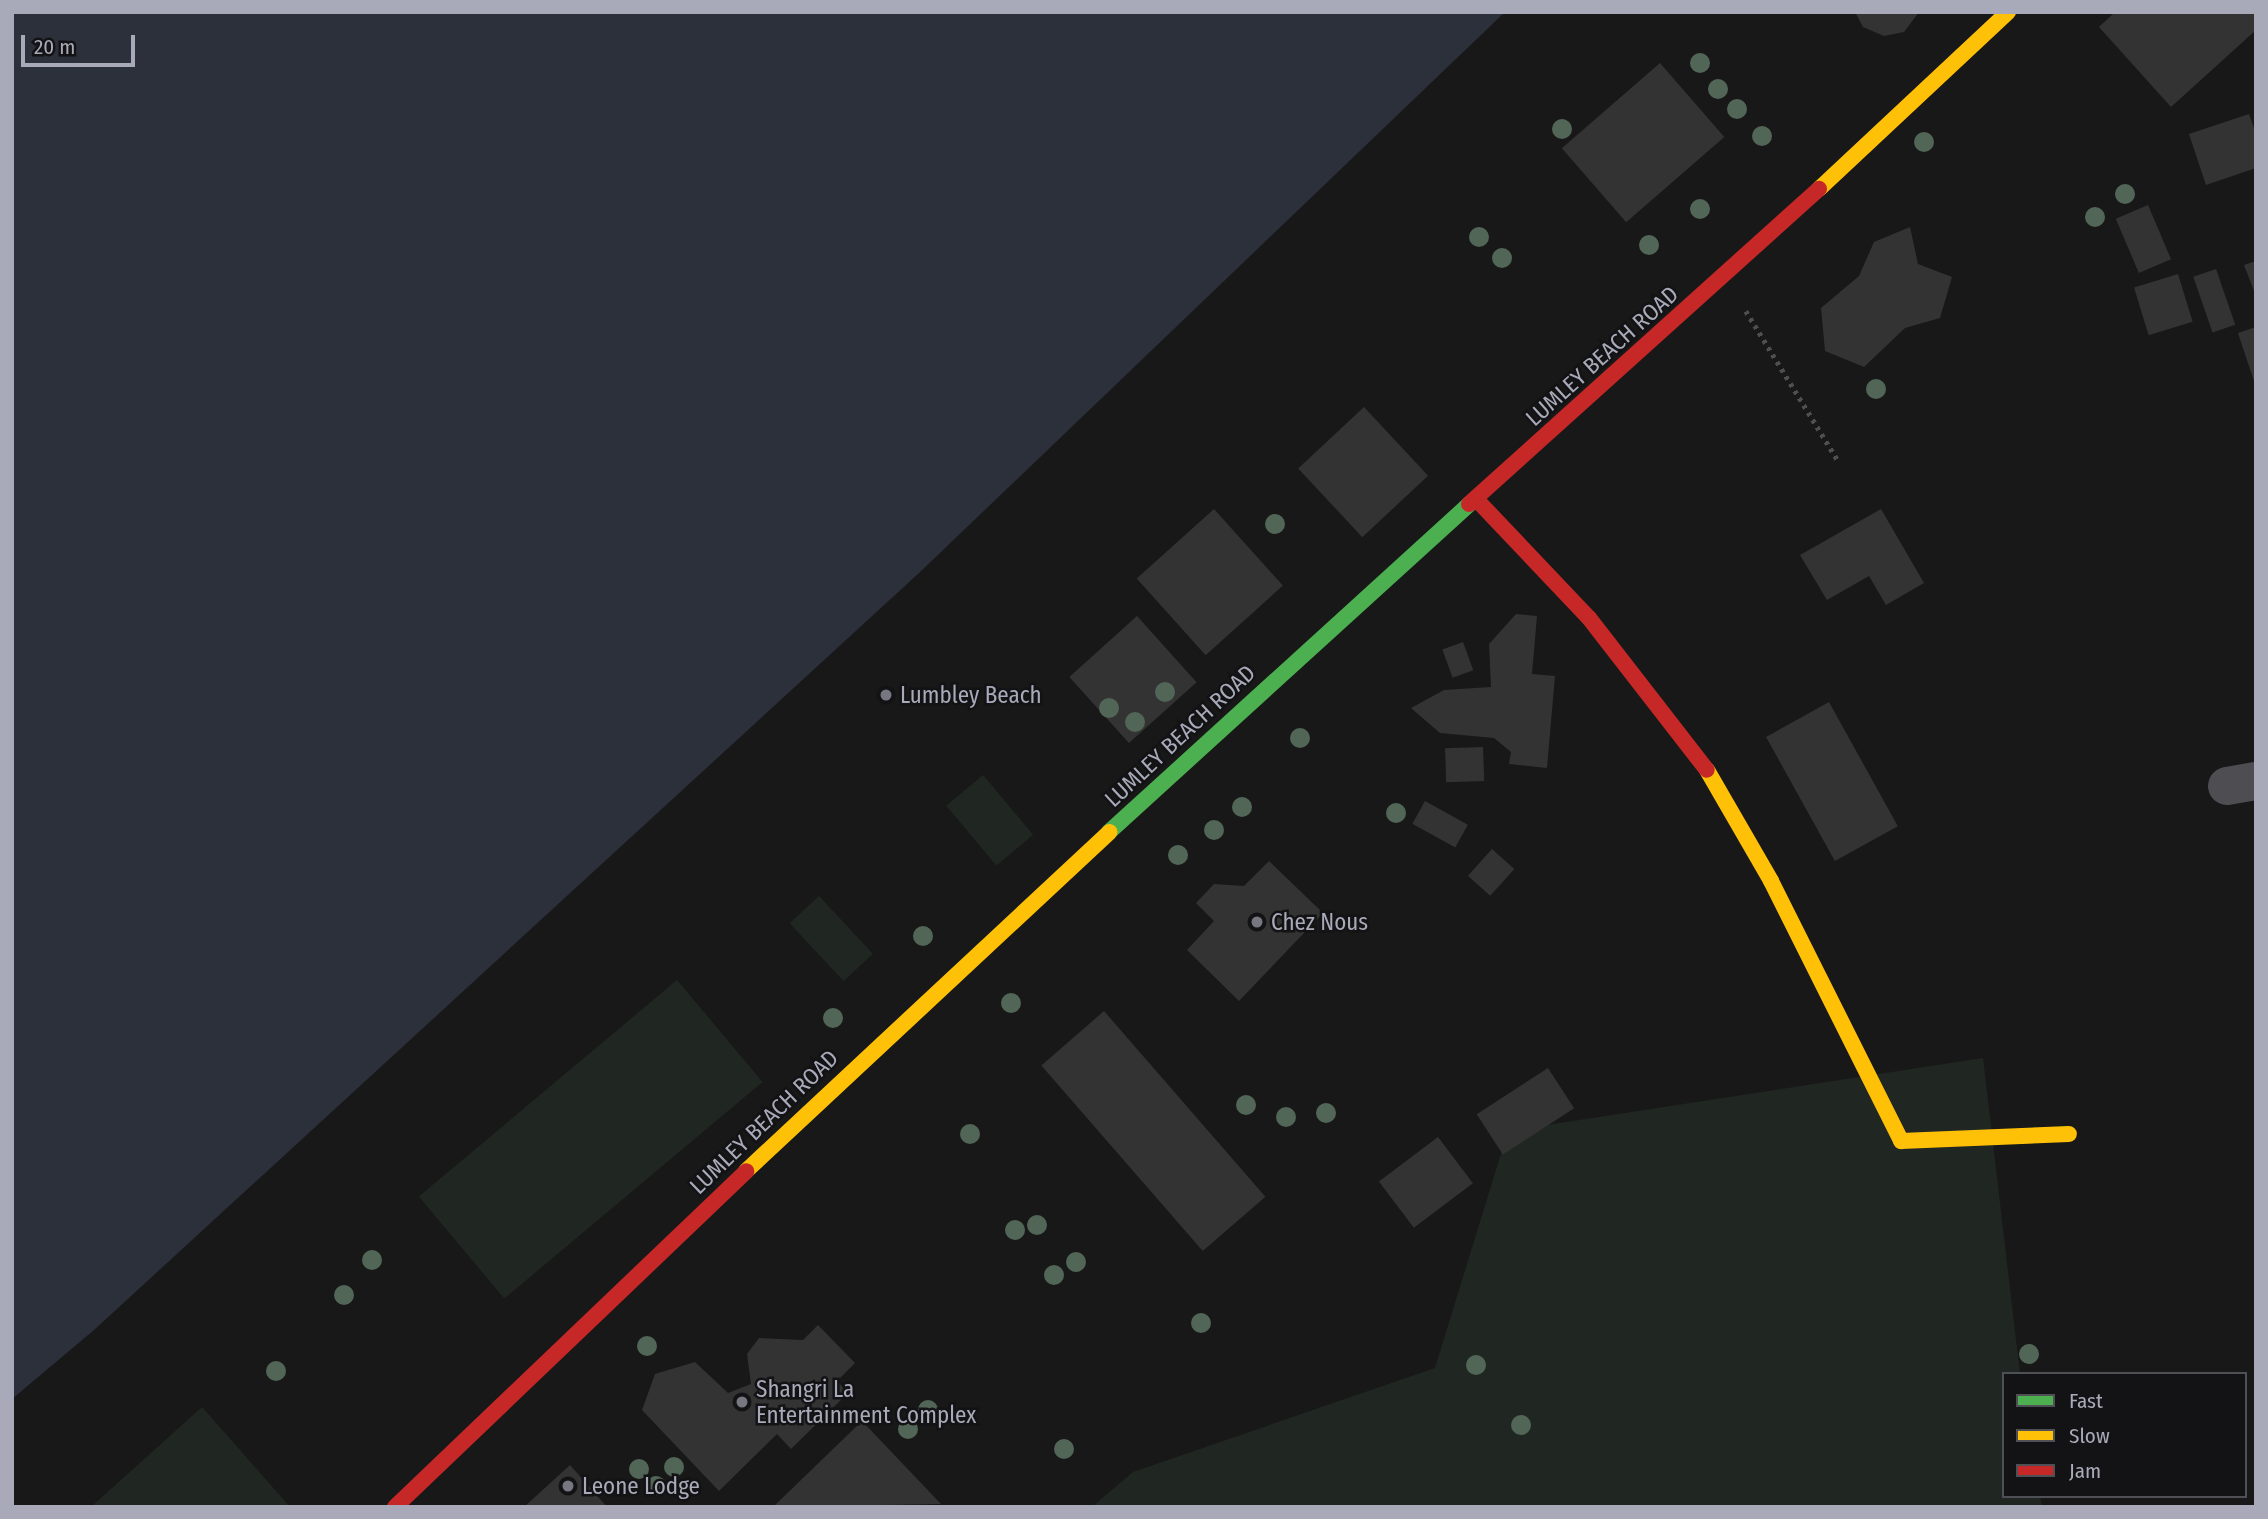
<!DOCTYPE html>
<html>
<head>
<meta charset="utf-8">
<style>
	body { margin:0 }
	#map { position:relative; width:2268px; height:1519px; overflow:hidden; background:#181818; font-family:"Fira Sans Condensed",sans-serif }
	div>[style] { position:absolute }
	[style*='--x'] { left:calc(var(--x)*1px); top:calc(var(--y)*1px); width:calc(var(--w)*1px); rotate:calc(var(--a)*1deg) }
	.green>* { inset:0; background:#202722; transform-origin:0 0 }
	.water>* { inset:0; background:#2b303b }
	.building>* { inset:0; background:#333334; transform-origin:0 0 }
	.path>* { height:4.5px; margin-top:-2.25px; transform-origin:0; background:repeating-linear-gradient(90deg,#4f4f53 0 3.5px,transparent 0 8.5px) }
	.street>* { height:38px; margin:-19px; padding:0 19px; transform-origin:19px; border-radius:19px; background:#4e4e52 }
	.fast>* { height:16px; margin:-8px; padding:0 8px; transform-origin:8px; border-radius:8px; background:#4caf50 }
	.slow>* { height:16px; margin:-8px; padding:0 8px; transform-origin:8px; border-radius:8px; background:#ffc107 }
	.jam>* { height:16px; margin:-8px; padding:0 8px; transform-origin:8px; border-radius:8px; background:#c62828 }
	.trees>* { width:20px; height:20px; margin:-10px; border-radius:50%; background:#516657 }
	.dots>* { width:19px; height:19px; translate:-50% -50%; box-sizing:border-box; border:4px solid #131214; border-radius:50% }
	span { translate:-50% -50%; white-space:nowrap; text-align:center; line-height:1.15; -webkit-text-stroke:5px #131214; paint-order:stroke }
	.street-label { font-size:23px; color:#a9aab9 }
	.poi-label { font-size:23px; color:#a9aab9 }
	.left { translate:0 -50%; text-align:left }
	.frame { position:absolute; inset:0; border:14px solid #a9aab9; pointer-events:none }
	.legend { position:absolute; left:2002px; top:1372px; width:245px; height:126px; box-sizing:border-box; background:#131214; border:2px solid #4f4f56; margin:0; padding:9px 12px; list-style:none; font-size:21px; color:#a9aab9 }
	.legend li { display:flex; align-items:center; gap:14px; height:35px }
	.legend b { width:35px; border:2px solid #4f4f56 }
	.scale { position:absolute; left:21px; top:35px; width:114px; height:32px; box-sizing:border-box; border:4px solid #a9aab9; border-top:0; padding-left:9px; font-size:21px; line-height:24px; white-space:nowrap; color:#a9aab9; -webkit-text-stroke:5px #131214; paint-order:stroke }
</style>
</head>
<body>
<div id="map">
	<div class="green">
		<i style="left:983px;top:775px;width:78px;height:48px;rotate:50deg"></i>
		<i style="left:819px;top:896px;width:79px;height:40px;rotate:47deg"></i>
		<i style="left:677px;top:980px;width:133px;height:337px;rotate:50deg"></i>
		<i style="clip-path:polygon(1983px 1058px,2020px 1374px,2004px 1374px,2004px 1496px,2040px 1496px,2042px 1507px,1092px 1507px,1133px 1472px,1435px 1368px,1508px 1131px)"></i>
		<i style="clip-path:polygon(202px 1407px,290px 1507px,91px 1507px)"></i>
	</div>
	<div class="water">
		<i style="clip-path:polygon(12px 12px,1505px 12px,919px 573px,94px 1330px,12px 1399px)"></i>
	</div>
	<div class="building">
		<i style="clip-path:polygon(1855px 12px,1919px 12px,1904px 32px,1884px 36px,1863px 27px)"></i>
		<i style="clip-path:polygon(2115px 12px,2256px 12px,2256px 30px,2171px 107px,2099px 27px)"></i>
		<i style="left:1660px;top:63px;width:98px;height:130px;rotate:49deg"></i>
		<i style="clip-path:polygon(2249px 114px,2256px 134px,2256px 168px,2206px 185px,2189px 134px)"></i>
		<i style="left:2148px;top:205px;width:59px;height:35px;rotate:67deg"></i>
		<i style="clip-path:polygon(1910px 227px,1918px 264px,1952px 277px,1940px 318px,1905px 328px,1864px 367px,1825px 351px,1821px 308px,1859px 276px,1874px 242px)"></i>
		<i style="clip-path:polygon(2256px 261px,2256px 296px,2244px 265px)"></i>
		<i style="left:2216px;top:269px;width:59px;height:24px;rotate:71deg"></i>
		<i style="left:2178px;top:274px;width:50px;height:46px;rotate:73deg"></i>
		<i style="clip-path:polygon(2256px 327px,2256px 383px,2255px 384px,2238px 333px)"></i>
		<i style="left:1364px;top:407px;width:94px;height:90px;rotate:47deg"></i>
		<i style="left:1214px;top:509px;width:103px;height:104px;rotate:48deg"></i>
		<i style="clip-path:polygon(1881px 509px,1924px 583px,1886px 605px,1869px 576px,1827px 600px,1800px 555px)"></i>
		<i style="clip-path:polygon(1516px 614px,1537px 616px,1532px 674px,1555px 676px,1547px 768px,1509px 764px,1511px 752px,1494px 738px,1440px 733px,1411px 708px,1444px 690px,1491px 687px,1489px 644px)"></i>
		<i style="left:1137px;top:616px;width:89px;height:91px;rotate:48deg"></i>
		<i style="left:1463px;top:642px;width:30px;height:22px;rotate:70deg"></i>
		<i style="left:1829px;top:702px;width:142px;height:72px;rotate:61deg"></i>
		<i style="left:1483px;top:747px;width:34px;height:38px;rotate:88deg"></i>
		<i style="left:1425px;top:801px;width:49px;height:26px;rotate:29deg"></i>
		<i style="left:1492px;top:849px;width:30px;height:36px;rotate:42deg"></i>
		<i style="clip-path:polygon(1269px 861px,1323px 913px,1239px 1001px,1187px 950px,1214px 921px,1196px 903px,1214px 884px,1244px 886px)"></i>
		<i style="left:1104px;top:1011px;width:246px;height:83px;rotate:49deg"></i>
		<i style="left:1548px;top:1068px;width:48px;height:85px;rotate:57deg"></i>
		<i style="left:1438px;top:1137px;width:58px;height:74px;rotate:53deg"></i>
		<i style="clip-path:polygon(818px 1325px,855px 1363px,837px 1381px,848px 1393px,791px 1449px,777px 1434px,719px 1491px,642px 1410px,655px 1374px,695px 1362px,728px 1393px,751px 1384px,747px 1354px,759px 1338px,803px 1340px)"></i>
		<i style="clip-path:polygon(862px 1421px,941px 1504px,773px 1507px)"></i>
		<i style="clip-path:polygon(570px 1465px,607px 1507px,524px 1507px)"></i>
	</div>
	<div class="path">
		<i style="--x:1746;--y:311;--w:174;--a:58.4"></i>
	</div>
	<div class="street">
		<i style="--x:2227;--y:786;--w:29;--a:-10"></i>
	</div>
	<div class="fast">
		<i style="--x:1109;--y:832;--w:487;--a:-42.3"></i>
	</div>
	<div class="slow">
		<i style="--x:1819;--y:189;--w:259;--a:-43.1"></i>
		<i style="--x:1707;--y:770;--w:128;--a:60"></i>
		<i style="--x:1771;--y:881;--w:291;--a:63.4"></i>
		<i style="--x:1901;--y:1141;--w:168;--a:-2.4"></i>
		<i style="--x:746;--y:1171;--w:497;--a:-43"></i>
	</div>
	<div class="jam">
		<i style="--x:1476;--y:499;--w:164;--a:46.5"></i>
		<i style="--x:1589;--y:618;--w:192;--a:52.2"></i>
		<i style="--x:1469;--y:504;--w:471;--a:-42"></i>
		<i style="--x:395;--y:1507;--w:486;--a:-43.7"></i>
	</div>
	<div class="trees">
		<i style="left:1700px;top:63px"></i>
		<i style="left:1718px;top:89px"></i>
		<i style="left:1737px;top:109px"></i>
		<i style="left:1562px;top:129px"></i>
		<i style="left:1762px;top:136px"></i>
		<i style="left:1924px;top:142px"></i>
		<i style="left:2125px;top:194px"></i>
		<i style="left:1700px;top:209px"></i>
		<i style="left:2095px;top:217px"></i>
		<i style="left:1479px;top:237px"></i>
		<i style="left:1649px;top:245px"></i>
		<i style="left:1502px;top:258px"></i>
		<i style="left:1876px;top:389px"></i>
		<i style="left:1275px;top:524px"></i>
		<i style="left:1165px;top:692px"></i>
		<i style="left:1109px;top:708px"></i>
		<i style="left:1135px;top:722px"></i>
		<i style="left:1300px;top:738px"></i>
		<i style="left:1242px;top:807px"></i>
		<i style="left:1396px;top:813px"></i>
		<i style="left:1214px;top:830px"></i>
		<i style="left:1178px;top:855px"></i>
		<i style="left:923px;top:936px"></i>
		<i style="left:1011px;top:1003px"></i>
		<i style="left:833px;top:1018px"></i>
		<i style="left:1246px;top:1105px"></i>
		<i style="left:1326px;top:1113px"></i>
		<i style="left:1286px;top:1117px"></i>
		<i style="left:970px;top:1134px"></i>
		<i style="left:1037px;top:1225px"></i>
		<i style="left:1015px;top:1230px"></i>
		<i style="left:372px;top:1260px"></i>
		<i style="left:1076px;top:1262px"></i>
		<i style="left:1054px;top:1275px"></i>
		<i style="left:344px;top:1295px"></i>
		<i style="left:1201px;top:1323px"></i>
		<i style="left:647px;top:1346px"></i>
		<i style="left:2029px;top:1354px"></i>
		<i style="left:1476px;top:1365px"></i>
		<i style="left:276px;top:1371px"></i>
		<i style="left:928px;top:1410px"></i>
		<i style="left:1521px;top:1425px"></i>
		<i style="left:908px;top:1429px"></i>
		<i style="left:1064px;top:1449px"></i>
		<i style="left:674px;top:1467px"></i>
		<i style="left:639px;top:1469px"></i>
		<i style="left:656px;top:1486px"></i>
	</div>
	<div class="dots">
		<i style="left:886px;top:695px;background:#767781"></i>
		<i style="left:1257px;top:922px;background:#767781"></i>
		<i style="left:742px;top:1402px;background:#767781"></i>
		<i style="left:568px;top:1486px;background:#767781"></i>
	</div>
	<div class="street-label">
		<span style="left:1602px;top:356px;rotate:-42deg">LUMLEY BEACH ROAD</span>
		<span style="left:1180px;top:736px;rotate:-43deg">LUMLEY BEACH ROAD</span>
		<span style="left:764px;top:1122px;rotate:-44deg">LUMLEY BEACH ROAD</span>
	</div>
	<div class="poi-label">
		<span class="left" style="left:900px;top:695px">Lumbley Beach</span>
		<span class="left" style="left:1271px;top:922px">Chez Nous</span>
		<span class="left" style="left:756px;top:1402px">Shangri La<br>Entertainment Complex</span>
		<span class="left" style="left:582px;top:1486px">Leone Lodge</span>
	</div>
	<div class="frame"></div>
	<ul class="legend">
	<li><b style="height:9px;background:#4caf50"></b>Fast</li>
	<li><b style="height:9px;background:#ffc107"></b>Slow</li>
	<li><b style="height:9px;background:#c62828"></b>Jam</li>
	</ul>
	<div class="scale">20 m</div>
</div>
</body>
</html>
